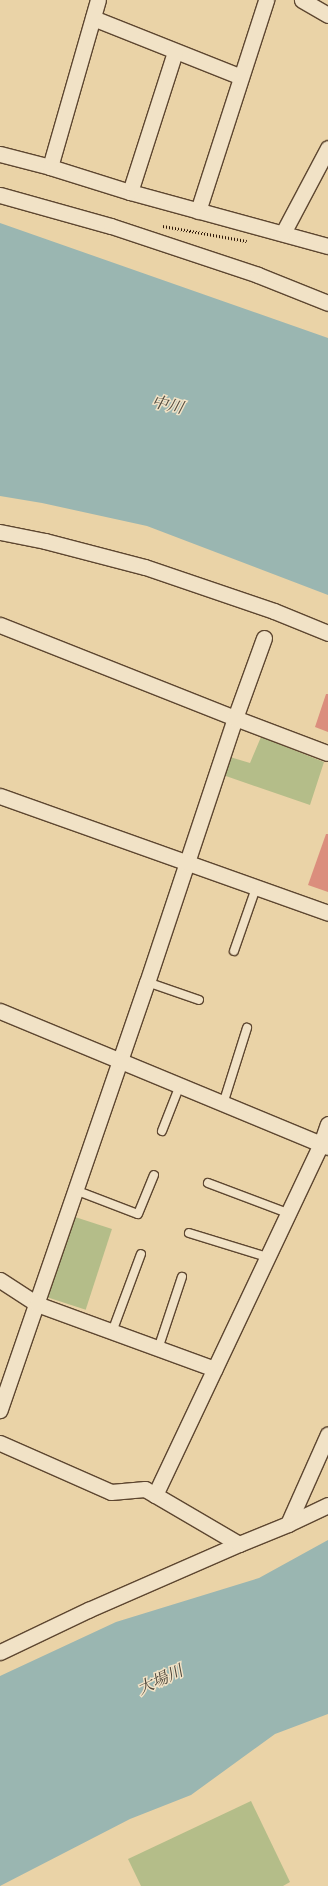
<!DOCTYPE html>
<html>
<head>
<meta charset="utf-8">
<style>
	body { margin:0 }
	#map { position:relative; width:328px; height:1886px; overflow:hidden; background:#ead3a7; font-family:"Sorts Mill Goudy","Noto Serif JP",serif }
	div>[style] { position:absolute }
	[style*='--x'] { left:calc(var(--x)*1px); top:calc(var(--y)*1px); width:calc(var(--w)*1px); rotate:calc(var(--a)*1deg) }
	.green>* { inset:0; background:#b4bd89; transform-origin:0 0 }
	.water>* { inset:0; background:#9ab6b1 }
	.building>* { inset:0; background:#db8e7d }
	.path>* { height:2.5px; margin-top:-1.25px; transform-origin:0; background:repeating-linear-gradient(90deg,#2e1708 0 1px,transparent 0 3px) }
	.roads { filter:drop-shadow(1px 0 #5d4630) drop-shadow(-1px 0 #5d4630) drop-shadow(0 1px #5d4630) drop-shadow(0 -1px #5d4630) }
	.service>* { height:8px; margin:-4px; padding:0 4px; transform-origin:4px; border-radius:4px; background:#f1e2c6 }
	.minor>* { height:15px; margin:-7.5px; padding:0 7.5px; transform-origin:7.5px; border-radius:7.5px; background:#f1e2c6 }
	span { translate:-50% -50%; white-space:nowrap; text-align:center; line-height:1.15; -webkit-text-stroke:3px #f1e2c6; paint-order:stroke }
	.water-label { font-size:16px; color:#4e473b; font-style:italic }
</style>
</head>
<body>
<div id="map">
	<div class="green">
		<i style="clip-path:polygon(261px 737px,324px 762px,310px 805px,223px 775px,230px 757px,250px 763px)"></i>
		<i style="left:72px;top:1216px;width:42px;height:85px;rotate:18deg"></i>
		<i style="clip-path:polygon(251px 1801px,290px 1882px,283px 1886px,141px 1886px,128px 1859px)"></i>
	</div>
	<div class="water">
		<i style="clip-path:polygon(0 223px,328px 338px,328px 595px,147px 526px,42px 503px,0 496px)"></i>
		<i style="clip-path:polygon(328px 1540px,328px 1714px,275px 1734px,191px 1795px,130px 1819px,0 1886px,0 1676px,116px 1622px,259px 1578px)"></i>
	</div>
	<div class="building">
		<i style="clip-path:polygon(326px 694px,328px 694px,328px 732px,315px 727px)"></i>
		<i style="clip-path:polygon(326px 834px,328px 834px,328px 892px,308px 885px)"></i>
	</div>
	<div class="path">
		<i style="--x:163;--y:226;--w:85;--a:10.1"></i>
	</div>
	<div class="roads">
		<div class="service">
			<i style="--x:234;--y:951;--w:67;--a:-70.8"></i>
			<i style="--x:147;--y:982;--w:55;--a:19.1"></i>
			<i style="--x:223;--y:1104;--w:80;--a:-72.5"></i>
			<i style="--x:162;--y:1131;--w:49;--a:-68.6"></i>
			<i style="--x:208;--y:1183;--w:85;--a:20.6"></i>
			<i style="--x:75;--y:1190;--w:67;--a:20.9"></i>
			<i style="--x:138;--y:1214;--w:42;--a:-67.7"></i>
			<i style="--x:189;--y:1233;--w:82;--a:17.1"></i>
			<i style="--x:112;--y:1332;--w:83;--a:-69.6"></i>
			<i style="--x:158;--y:1349;--w:76;--a:-71.6"></i>
		</div>
		<div class="minor">
			<i style="--x:302;--y:0;--w:30;--a:30"></i>
			<i style="--x:93;--y:18;--w:159;--a:21.7"></i>
			<i style="--x:0;--y:154;--w:52;--a:14.6"></i>
			<i style="--x:50;--y:167;--w:84;--a:17.4"></i>
			<i style="--x:130;--y:192;--w:205;--a:15.3"></i>
			<i style="--x:50;--y:167;--w:174;--a:-74"></i>
			<i style="--x:130;--y:192;--w:147;--a:-72.2"></i>
			<i style="--x:0;--y:195;--w:115;--a:15.6"></i>
			<i style="--x:111;--y:226;--w:155;--a:18.4"></i>
			<i style="--x:258;--y:275;--w:75;--a:21.8"></i>
			<i style="--x:198;--y:211;--w:222;--a:-72.1"></i>
			<i style="--x:283;--y:233;--w:96;--a:-62.1"></i>
			<i style="--x:0;--y:532;--w:46;--a:11.3"></i>
			<i style="--x:45;--y:541;--w:103;--a:14.6"></i>
			<i style="--x:145;--y:567;--w:136;--a:18.8"></i>
			<i style="--x:274;--y:611;--w:58;--a:22.2"></i>
			<i style="--x:0;--y:625;--w:253;--a:21.6"></i>
			<i style="--x:235;--y:718;--w:278;--a:108.4"></i>
			<i style="--x:147;--y:982;--w:453;--a:109"></i>
			<i style="--x:264;--y:638;--w:85;--a:109.9"></i>
			<i style="--x:235;--y:718;--w:98;--a:20.8"></i>
			<i style="--x:0;--y:796;--w:348;--a:19.6"></i>
			<i style="--x:0;--y:1011;--w:355;--a:22.5"></i>
			<i style="--x:0;--y:1280;--w:44;--a:33"></i>
			<i style="--x:37;--y:1304;--w:189;--a:20.1"></i>
			<i style="--x:0;--y:1443;--w:121;--a:23.8"></i>
			<i style="--x:111;--y:1492;--w:34;--a:-5"></i>
			<i style="--x:145;--y:1489;--w:12;--a:31"></i>
			<i style="--x:288;--y:1524;--w:98;--a:-66"></i>
			<i style="--x:239;--y:1544;--w:97;--a:-149.7"></i>
			<i style="--x:155;--y:1495;--w:388;--a:-64.7"></i>
			<i style="--x:321;--y:1144;--w:21;--a:-71"></i>
			<i style="--x:0;--y:1652;--w:98;--a:-25.5"></i>
			<i style="--x:88;--y:1610;--w:165;--a:-23.6"></i>
			<i style="--x:239;--y:1544;--w:53;--a:-22.2"></i>
			<i style="--x:288;--y:1524;--w:44;--a:-25.4"></i>
		</div>
	</div>
	<div class="water-label">
		<span style="left:167px;top:407px;rotate:13deg">中川</span>
		<span style="left:161px;top:1682px;rotate:-25deg">大場川</span>
	</div>
</div>
</body>
</html>
